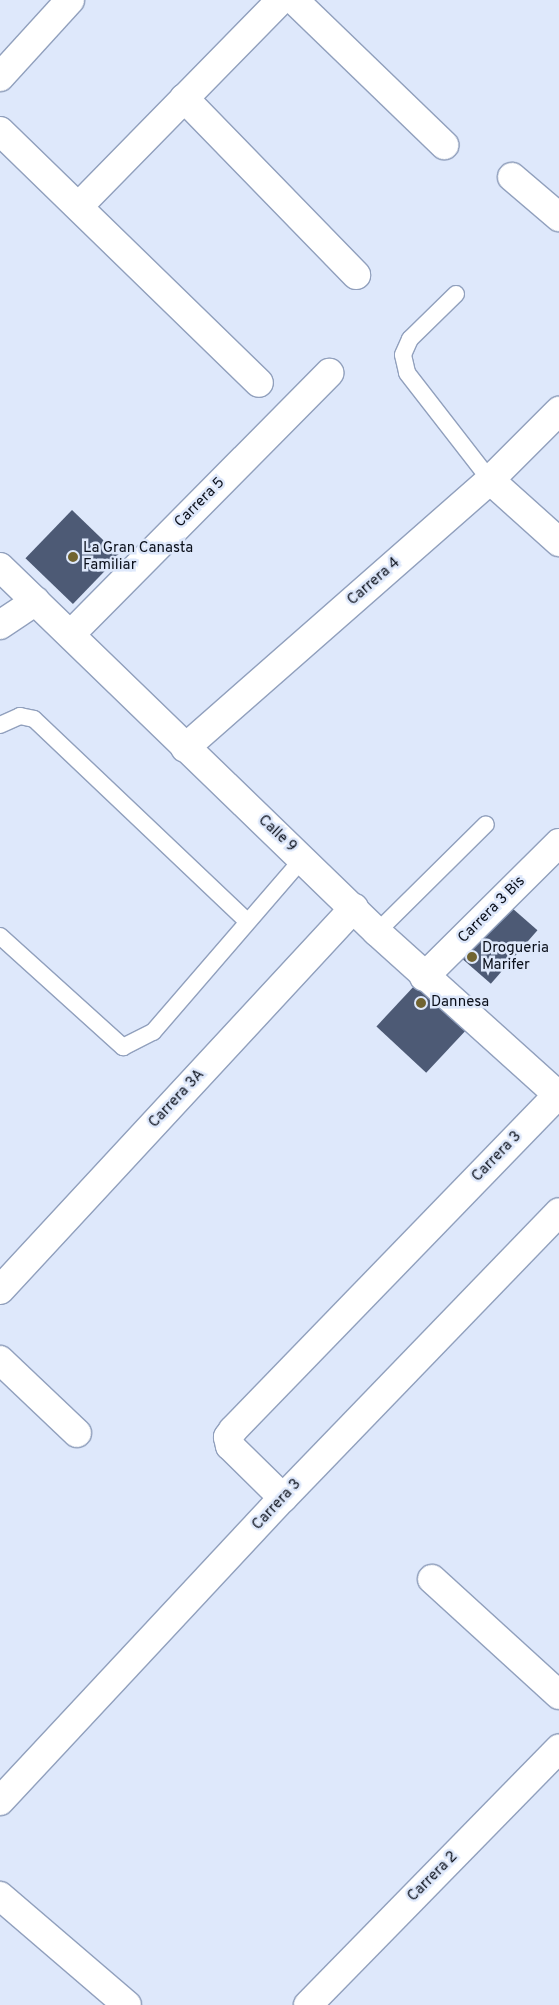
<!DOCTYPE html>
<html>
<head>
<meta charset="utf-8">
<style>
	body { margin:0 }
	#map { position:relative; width:559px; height:2005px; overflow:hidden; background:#dee8fb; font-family:Overpass,sans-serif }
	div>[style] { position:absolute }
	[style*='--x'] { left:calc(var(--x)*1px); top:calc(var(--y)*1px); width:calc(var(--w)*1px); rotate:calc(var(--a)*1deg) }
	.building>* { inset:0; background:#4d5a75; transform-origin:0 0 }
	.roads { filter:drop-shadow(1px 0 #91a0bd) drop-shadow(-1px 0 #91a0bd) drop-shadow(0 1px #91a0bd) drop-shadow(0 -1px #91a0bd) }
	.lane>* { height:16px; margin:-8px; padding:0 8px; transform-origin:8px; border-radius:8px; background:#fff }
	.street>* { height:28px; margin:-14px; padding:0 14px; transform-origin:14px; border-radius:14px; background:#fff }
	.secondary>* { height:28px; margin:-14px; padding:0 14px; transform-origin:14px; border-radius:14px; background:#fff }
	.dots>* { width:14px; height:14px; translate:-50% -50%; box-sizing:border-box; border:2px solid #dee8fb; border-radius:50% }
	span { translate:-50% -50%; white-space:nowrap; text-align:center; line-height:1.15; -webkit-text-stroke:5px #dee8fb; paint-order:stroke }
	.street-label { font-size:15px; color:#0a0f1a }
	.poi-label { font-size:15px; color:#0a0f1a }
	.left { translate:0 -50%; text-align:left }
</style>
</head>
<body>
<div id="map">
	<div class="building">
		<i style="left:72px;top:510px;width:66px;height:67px;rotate:44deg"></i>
		<i style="left:505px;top:902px;width:43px;height:71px;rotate:41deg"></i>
		<i style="left:416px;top:984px;width:68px;height:58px;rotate:43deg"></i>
	</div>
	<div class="roads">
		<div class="lane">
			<i style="--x:456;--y:294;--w:64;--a:135.6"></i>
			<i style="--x:410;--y:339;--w:17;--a:114"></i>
			<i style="--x:403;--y:355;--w:18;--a:77"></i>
			<i style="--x:407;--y:373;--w:135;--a:52.2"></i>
			<i style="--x:0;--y:725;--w:22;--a:-24"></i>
			<i style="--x:20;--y:716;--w:14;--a:12"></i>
			<i style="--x:34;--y:719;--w:294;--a:43.5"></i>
			<i style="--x:377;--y:932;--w:153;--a:-44.7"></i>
			<i style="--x:0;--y:936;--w:166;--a:42.1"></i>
			<i style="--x:123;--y:1047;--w:34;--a:-27"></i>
			<i style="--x:153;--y:1032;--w:230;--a:-49.2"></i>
		</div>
		<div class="street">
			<i style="--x:294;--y:0;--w:209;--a:44"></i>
			<i style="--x:0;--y:77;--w:104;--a:-47.7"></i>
			<i style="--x:184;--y:98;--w:247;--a:45.8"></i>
			<i style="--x:0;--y:131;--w:361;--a:44.2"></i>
			<i style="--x:512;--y:177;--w:62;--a:40.4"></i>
			<i style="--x:80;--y:205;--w:287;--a:-45.6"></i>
			<i style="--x:490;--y:480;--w:93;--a:41.9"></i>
			<i style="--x:0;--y:625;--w:43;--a:-33.7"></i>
			<i style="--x:72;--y:633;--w:366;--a:-45.3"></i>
			<i style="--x:185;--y:748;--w:406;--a:-41.3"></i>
			<i style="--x:490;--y:480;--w:98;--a:-45"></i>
			<i style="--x:424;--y:977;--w:190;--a:-44.8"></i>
			<i style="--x:0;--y:1290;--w:521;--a:-47.18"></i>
			<i style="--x:0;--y:1360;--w:106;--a:43.5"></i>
			<i style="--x:283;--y:1498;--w:74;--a:-135.5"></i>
			<i style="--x:230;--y:1446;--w:9;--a:-103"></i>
			<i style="--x:228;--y:1437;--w:9;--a:-54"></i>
			<i style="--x:233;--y:1430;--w:468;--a:-45.9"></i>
			<i style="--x:432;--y:1579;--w:172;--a:42.4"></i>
			<i style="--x:0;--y:1801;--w:415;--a:-47"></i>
			<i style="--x:283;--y:1498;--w:397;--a:-46"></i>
			<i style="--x:0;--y:1896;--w:167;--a:40.6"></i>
			<i style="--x:308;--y:2005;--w:359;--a:-45.6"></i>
		</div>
		<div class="secondary">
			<i style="--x:0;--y:567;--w:525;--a:44.07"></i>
			<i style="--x:377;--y:932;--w:245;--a:42"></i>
		</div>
	</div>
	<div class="dots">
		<i style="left:73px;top:557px;background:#716431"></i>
		<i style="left:472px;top:957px;background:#716431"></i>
		<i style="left:421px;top:1003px;background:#716431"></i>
	</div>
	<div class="street-label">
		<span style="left:200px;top:503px;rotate:-45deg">Carrera 5</span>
		<span style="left:374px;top:582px;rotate:-41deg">Carrera 4</span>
		<span style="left:277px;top:834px;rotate:43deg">Calle 9</span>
		<span style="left:492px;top:910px;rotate:-45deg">Carrera 3 Bis</span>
		<span style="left:177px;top:1099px;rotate:-47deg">Carrera 3A</span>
		<span style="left:497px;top:1157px;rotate:-46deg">Carrera 3</span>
		<span style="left:277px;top:1505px;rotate:-47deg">Carrera 3</span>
		<span style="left:433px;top:1877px;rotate:-45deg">Carrera 2</span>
	</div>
	<div class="poi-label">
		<span class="left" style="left:83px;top:557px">La Gran Canasta<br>Familiar</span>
		<span class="left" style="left:482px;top:957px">Drogueria<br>Marifer</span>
		<span class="left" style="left:431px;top:1003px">Dannesa</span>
	</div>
</div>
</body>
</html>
